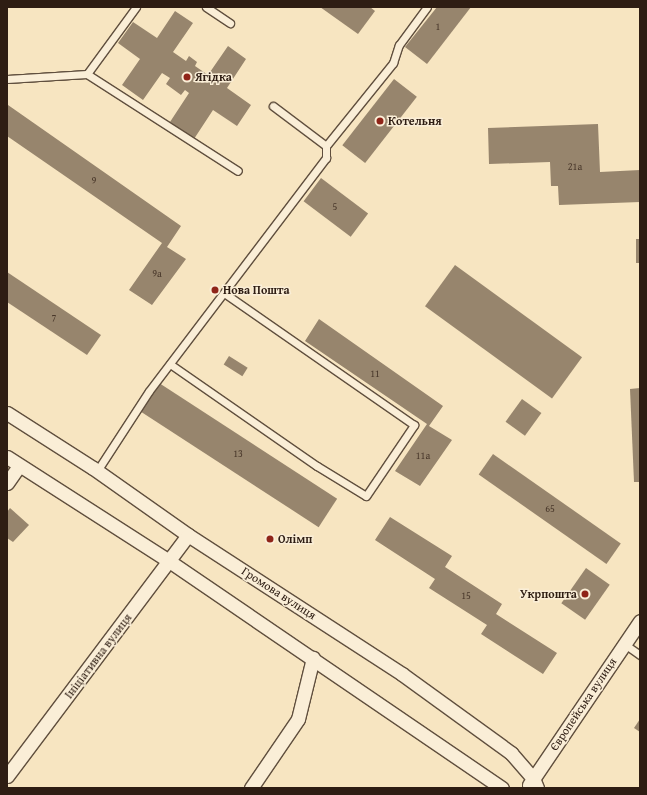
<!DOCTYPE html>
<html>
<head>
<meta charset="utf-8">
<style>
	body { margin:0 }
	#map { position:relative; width:647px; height:795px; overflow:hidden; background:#f7e5c1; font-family:"Gentium Book Plus",serif }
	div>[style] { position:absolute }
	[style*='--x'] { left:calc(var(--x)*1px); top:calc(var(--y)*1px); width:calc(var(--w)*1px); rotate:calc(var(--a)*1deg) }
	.building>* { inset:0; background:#97856d; transform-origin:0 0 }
	.roads { filter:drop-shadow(1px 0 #604f3e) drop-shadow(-1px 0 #604f3e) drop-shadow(0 1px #604f3e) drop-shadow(0 -1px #604f3e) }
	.service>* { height:7px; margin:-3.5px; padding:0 3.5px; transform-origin:3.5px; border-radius:3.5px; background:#faeed7 }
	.minor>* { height:13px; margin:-6.5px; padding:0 6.5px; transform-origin:6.5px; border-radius:6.5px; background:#faeed7 }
	.dots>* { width:11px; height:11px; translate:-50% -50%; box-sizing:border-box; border:2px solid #faeed7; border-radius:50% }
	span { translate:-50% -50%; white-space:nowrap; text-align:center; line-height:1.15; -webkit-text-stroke:3px #faeed7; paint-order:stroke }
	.number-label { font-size:10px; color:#48372a }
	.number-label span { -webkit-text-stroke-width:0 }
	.poi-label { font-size:12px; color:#2e1d13; font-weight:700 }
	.left { translate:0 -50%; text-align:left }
	.right { translate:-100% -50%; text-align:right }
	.street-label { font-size:12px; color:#2e1d13 }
	.frame { position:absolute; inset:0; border:8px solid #2e1d13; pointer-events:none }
</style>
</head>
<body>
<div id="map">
	<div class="building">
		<i style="clip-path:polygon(320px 7px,370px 7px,375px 11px,358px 34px)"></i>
		<i style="clip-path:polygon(437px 7px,471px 7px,427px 64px,405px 47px)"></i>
		<i style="clip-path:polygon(175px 11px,193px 23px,173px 52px,186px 61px,189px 56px,197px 62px,195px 66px,208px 75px,228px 46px,246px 59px,227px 88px,251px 105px,237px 126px,213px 110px,194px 139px,170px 122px,189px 93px,185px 90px,181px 95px,166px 84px,170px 78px,162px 73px,143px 100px,122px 85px,140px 59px,118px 43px,133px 22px,157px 38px)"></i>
		<i style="left:394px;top:79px;width:29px;height:84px;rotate:38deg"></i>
		<i style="clip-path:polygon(8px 105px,181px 226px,167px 247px,186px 259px,152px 305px,129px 290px,162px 243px,7px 136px)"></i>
		<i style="clip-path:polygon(598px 124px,600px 172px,640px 170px,640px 202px,559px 205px,558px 186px,551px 186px,550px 162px,489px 164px,488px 128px)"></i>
		<i style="left:321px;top:178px;width:59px;height:29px;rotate:37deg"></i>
		<i style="left:636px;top:239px;width:4px;height:24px"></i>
		<i style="left:455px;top:265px;width:157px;height:51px;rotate:36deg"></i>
		<i style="clip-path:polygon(7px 272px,101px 335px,87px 355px,7px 302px)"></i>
		<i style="clip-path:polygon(319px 319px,443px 406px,429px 426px,452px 440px,420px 486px,395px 471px,427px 424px,305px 341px)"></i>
		<i style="left:229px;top:356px;width:22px;height:10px;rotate:32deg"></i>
		<i style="left:156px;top:381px;width:216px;height:34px;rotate:33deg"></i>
		<i style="clip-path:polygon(640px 388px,640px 482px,634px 482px,630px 389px)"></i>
		<i style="left:522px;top:399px;width:24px;height:28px;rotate:36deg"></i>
		<i style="left:493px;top:454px;width:156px;height:25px;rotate:35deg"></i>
		<i style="clip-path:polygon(10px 508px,29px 525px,13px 542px,7px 538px,7px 512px)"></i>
		<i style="clip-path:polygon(390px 517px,452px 556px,445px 567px,502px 604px,496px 614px,557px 653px,543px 674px,481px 634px,487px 625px,429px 588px,435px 579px,375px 540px)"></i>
		<i style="left:586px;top:568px;width:29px;height:43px;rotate:35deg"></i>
		<i style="clip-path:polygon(640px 719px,640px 732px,634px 728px)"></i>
	</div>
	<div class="roads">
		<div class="service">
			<i style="--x:206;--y:7;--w:29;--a:34"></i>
			<i style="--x:87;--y:74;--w:83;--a:-53.8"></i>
			<i style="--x:7;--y:79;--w:80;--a:-3.6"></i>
			<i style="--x:87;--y:74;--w:179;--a:32.7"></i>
			<i style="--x:273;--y:106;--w:66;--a:37"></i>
			<i style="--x:170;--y:364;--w:179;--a:34.8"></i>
			<i style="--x:317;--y:466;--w:57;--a:31.5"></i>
			<i style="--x:366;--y:496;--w:86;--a:-55.9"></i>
			<i style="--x:414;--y:425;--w:231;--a:-145.2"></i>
			<i style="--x:97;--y:471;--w:95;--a:-57"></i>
			<i style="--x:149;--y:391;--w:293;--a:-52.8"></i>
			<i style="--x:326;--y:158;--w:12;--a:-90"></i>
			<i style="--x:326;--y:146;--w:107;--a:-51.1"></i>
			<i style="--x:393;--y:63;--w:19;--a:-72"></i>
			<i style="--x:399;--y:45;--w:47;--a:-53.6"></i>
			<i style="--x:623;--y:643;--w:21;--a:35"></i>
		</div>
		<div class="minor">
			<i style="--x:7;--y:413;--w:102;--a:32.6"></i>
			<i style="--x:93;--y:468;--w:116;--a:35.2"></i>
			<i style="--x:188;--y:535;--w:255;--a:33"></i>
			<i style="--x:402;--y:674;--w:135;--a:35.9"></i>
			<i style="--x:511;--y:753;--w:33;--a:49"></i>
			<i style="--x:533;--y:778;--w:11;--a:68"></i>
			<i style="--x:7;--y:457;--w:193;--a:32.7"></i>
			<i style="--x:169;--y:561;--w:403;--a:34.3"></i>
			<i style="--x:7;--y:483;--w:21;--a:-55"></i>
			<i style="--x:7;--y:776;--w:301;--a:-53.1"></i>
			<i style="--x:529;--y:785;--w:198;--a:-55.9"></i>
			<i style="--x:251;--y:788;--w:83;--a:-55.7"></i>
			<i style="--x:298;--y:719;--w:63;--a:-76.2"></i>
		</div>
	</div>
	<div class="dots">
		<i style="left:187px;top:77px;background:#8f2418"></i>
		<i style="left:380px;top:121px;background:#8f2418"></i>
		<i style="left:215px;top:290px;background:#8f2418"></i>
		<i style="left:270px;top:539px;background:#8f2418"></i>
		<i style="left:585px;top:594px;background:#8f2418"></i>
	</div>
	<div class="number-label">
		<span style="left:438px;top:27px">1</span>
		<span style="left:575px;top:167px">21а</span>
		<span style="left:94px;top:181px">9</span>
		<span style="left:335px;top:207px">5</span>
		<span style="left:157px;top:274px">9а</span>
		<span style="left:54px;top:318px">7</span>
		<span style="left:375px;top:374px">11</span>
		<span style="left:238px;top:454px">13</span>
		<span style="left:423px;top:456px">11а</span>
		<span style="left:550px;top:509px">65</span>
		<span style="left:466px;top:596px">15</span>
	</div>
	<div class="poi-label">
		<span class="left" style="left:195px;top:77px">Ягідка</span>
		<span class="left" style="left:388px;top:121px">Котельня</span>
		<span class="left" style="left:223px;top:290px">Нова Пошта</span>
		<span class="left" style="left:278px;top:539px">Олімп</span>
		<span class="right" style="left:577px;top:594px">Укрпошта</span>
	</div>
	<div class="street-label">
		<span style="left:279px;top:593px;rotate:33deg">Громова вулиця</span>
		<span style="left:98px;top:656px;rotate:-53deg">Ініціативна вулиця</span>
		<span style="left:583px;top:704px;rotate:-56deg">Європейська вулиця</span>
	</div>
	<div class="frame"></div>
</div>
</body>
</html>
